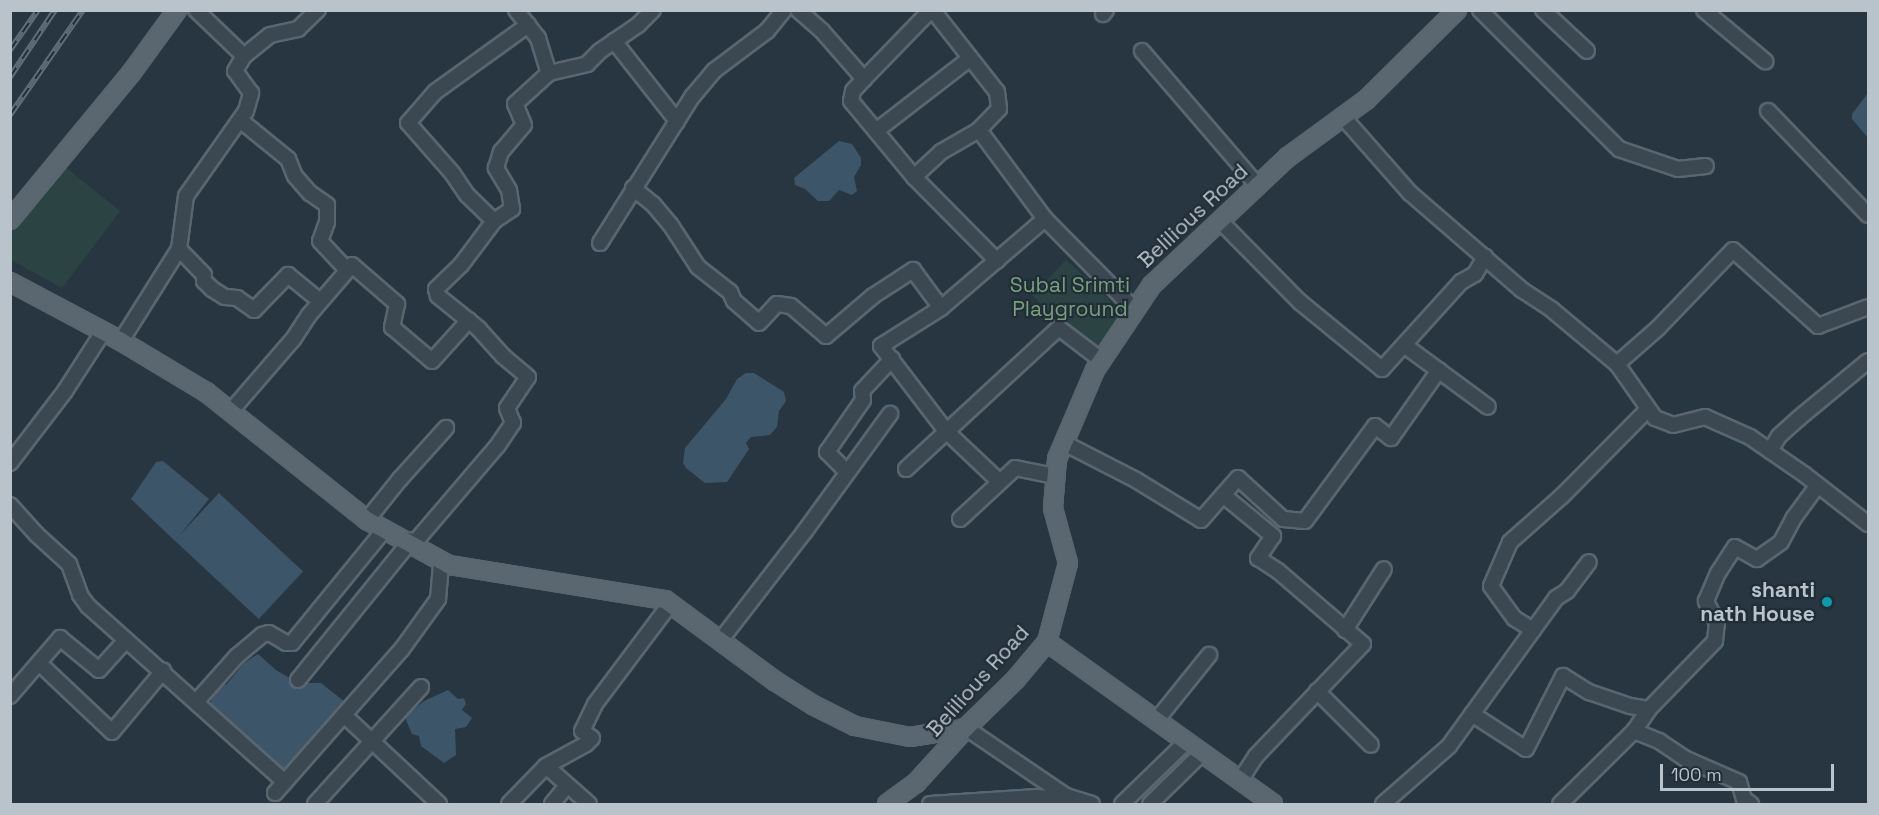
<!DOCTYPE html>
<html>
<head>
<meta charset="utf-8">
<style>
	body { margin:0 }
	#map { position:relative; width:1879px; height:815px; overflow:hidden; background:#283641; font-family:"Space Grotesk",sans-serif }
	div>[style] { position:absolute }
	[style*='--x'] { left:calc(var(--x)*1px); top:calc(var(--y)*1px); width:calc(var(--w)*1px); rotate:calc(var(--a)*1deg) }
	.green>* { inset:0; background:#2b4443 }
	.water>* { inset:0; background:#3d5568; transform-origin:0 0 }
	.roads { filter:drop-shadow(2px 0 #5a666f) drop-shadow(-2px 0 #5a666f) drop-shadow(0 2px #5a666f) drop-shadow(0 -2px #5a666f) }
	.minor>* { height:14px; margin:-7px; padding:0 7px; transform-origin:7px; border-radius:7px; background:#3c4851 }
	.major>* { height:16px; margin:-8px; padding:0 8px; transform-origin:8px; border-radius:8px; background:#5a6771 }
	.rail>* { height:6px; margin-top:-3px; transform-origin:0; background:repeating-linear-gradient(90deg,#212d37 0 11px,#5e6d78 0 22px); box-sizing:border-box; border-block:2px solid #5e6d78 }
	.dots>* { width:16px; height:16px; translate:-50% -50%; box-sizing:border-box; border:3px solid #212d37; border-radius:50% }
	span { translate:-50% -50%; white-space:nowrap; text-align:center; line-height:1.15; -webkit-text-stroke:4.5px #212d37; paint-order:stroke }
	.street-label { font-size:21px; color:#b9c3cb }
	.park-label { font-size:21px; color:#78a07c }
	.poi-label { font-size:21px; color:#b9c3cb; font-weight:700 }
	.right { translate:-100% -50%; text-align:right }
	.frame { position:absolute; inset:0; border:12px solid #b9c3cb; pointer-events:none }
	.scale { position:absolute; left:1660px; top:764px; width:174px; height:27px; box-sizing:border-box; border:3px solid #b9c3cb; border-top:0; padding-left:8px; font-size:18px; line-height:21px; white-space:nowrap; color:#b9c3cb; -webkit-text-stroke:4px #212d37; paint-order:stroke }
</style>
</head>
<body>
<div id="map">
	<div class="green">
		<i style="clip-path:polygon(64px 166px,120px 211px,62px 288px,11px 260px,10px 234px)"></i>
		<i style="clip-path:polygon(1066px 260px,1107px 297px,1124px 322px,1096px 357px,1032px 295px)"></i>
	</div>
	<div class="water">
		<i style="clip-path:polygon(1868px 93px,1868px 138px,1852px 119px,1852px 114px)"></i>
		<i style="clip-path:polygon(839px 141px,852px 144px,861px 158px,861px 165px,854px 177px,857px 191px,852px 195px,839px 190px,829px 201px,818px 201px,805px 189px,795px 185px,794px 178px)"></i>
		<i style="clip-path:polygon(746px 373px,754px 373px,784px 392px,786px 401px,779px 411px,777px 427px,770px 435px,751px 437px,746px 443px,749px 449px,727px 482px,705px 483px,686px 468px,683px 463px,685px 448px,726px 399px,737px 379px)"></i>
		<i style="clip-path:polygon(163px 461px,209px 499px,175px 541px,131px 499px,156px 462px)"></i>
		<i style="left:219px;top:493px;width:115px;height:65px;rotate:43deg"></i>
		<i style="clip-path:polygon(258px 654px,276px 670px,298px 683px,321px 683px,350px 706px,287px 775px,209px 709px,213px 693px,222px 683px,226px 685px,244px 663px)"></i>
		<i style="clip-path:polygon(448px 690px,458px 699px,464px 698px,466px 704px,462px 710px,472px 718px,466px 727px,455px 729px,456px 755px,444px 763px,421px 746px,419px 736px,412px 734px,406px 720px,407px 715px,424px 701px)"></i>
	</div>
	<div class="roads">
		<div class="minor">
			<i style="--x:196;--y:10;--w:66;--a:43.8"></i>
			<i style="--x:516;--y:10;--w:36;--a:52"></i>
			<i style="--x:538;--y:38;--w:37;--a:73"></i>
			<i style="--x:798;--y:10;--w:32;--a:41"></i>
			<i style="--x:822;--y:31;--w:64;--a:48.8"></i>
			<i style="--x:864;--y:79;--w:89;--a:-45.9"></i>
			<i style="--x:926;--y:15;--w:6;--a:-31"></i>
			<i style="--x:931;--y:12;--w:4;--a:14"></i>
			<i style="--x:935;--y:13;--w:100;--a:51.9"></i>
			<i style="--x:997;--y:92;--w:17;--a:83"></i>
			<i style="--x:999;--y:109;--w:29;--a:134"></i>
			<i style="--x:979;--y:130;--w:44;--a:149.9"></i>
			<i style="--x:941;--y:152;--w:37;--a:137"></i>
			<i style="--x:914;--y:177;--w:118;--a:45.3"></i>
			<i style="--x:1480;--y:10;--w:197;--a:45"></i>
			<i style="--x:1619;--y:149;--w:62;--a:18.7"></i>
			<i style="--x:1678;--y:169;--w:28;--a:-6"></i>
			<i style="--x:1543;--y:10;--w:60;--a:43"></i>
			<i style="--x:1704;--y:10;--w:80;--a:39.9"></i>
			<i style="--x:1103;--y:14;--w:5;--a:-53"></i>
			<i style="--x:614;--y:41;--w:102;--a:51.8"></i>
			<i style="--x:1142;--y:51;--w:178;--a:49.3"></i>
			<i style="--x:864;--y:79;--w:16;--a:133"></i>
			<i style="--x:853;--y:91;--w:10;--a:101"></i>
			<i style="--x:851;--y:101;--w:99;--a:50.3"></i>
			<i style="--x:1768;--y:111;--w:144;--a:46.1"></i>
			<i style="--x:1343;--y:117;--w:101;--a:48.6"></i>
			<i style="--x:1410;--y:193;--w:148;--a:40.9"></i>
			<i style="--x:1522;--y:290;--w:35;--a:33"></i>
			<i style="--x:1551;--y:309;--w:86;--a:39.8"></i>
			<i style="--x:1617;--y:364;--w:66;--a:54.9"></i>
			<i style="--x:1655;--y:418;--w:19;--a:21"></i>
			<i style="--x:1673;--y:425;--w:33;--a:-14"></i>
			<i style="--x:1705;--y:417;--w:49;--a:24"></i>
			<i style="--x:1750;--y:437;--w:67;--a:34.6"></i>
			<i style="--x:1805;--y:475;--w:80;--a:37.9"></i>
			<i style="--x:240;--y:120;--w:62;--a:39.1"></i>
			<i style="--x:288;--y:159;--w:18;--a:68"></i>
			<i style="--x:295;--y:176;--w:23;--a:49"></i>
			<i style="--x:310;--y:193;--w:21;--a:35"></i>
			<i style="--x:327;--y:205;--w:17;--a:90"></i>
			<i style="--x:327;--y:222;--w:20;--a:110"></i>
			<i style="--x:320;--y:241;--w:40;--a:47"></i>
			<i style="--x:979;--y:130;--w:111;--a:53.4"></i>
			<i style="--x:876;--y:131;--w:118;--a:-37.7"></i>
			<i style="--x:633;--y:188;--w:26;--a:39"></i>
			<i style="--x:653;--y:204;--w:26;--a:50"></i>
			<i style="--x:670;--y:224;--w:51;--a:56.9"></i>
			<i style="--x:698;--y:267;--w:41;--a:38"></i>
			<i style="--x:730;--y:292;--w:10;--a:66"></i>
			<i style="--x:734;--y:301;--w:33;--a:41"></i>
			<i style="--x:759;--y:323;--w:26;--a:-47"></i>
			<i style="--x:777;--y:304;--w:14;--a:8"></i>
			<i style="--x:791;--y:306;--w:46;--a:40.6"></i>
			<i style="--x:826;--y:336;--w:62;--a:-40.4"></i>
			<i style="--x:873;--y:296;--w:48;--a:-33"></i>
			<i style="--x:913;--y:270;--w:47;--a:53.6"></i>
			<i style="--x:941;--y:308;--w:137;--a:-40.6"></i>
			<i style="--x:1045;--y:219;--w:128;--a:45.3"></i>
			<i style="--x:494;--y:221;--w:37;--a:-136"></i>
			<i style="--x:467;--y:195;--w:25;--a:-124"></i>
			<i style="--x:453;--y:174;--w:68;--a:-131.4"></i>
			<i style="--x:408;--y:123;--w:41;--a:-48.9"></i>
			<i style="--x:435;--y:92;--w:115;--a:-35.8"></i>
			<i style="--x:1220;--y:221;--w:114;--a:45.4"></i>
			<i style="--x:1300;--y:302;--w:106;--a:39.3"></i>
			<i style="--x:1382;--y:369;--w:118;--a:-47.8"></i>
			<i style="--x:1461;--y:282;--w:16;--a:-30"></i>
			<i style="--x:1475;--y:274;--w:20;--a:-60"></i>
			<i style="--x:600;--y:243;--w:173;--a:-57.8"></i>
			<i style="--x:692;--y:97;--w:35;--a:-50"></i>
			<i style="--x:715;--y:70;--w:65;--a:-36.9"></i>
			<i style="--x:767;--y:31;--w:27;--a:-51"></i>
			<i style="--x:179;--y:249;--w:36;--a:46"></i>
			<i style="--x:204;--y:275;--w:6;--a:90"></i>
			<i style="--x:204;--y:281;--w:11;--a:45"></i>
			<i style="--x:212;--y:289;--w:15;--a:32"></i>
			<i style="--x:225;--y:297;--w:12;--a:5"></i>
			<i style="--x:237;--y:298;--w:21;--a:35"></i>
			<i style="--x:254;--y:310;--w:49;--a:-45.8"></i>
			<i style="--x:288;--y:275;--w:41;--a:39.1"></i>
			<i style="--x:941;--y:308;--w:71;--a:147.7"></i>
			<i style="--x:881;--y:346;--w:107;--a:52.6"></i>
			<i style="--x:946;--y:431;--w:74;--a:43.4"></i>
			<i style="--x:121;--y:341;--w:109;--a:-57.8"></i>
			<i style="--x:179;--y:249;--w:53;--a:-82.5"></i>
			<i style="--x:186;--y:196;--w:104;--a:-54.8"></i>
			<i style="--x:246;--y:111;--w:19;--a:-74"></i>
			<i style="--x:251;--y:93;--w:27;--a:-126"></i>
			<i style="--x:235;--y:71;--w:17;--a:-59"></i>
			<i style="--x:244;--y:56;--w:33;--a:-39"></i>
			<i style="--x:270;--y:35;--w:29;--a:-12"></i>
			<i style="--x:298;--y:29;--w:28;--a:-44"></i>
			<i style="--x:1404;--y:345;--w:104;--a:36.4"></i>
			<i style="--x:1617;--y:364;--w:55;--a:-41.3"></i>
			<i style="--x:1658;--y:328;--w:108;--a:-46.1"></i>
			<i style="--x:1733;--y:250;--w:114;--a:41.8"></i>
			<i style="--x:1818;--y:326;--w:53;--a:-20.8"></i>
			<i style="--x:231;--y:411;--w:96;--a:-49.2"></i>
			<i style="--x:294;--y:338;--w:27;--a:-57"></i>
			<i style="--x:309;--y:315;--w:66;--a:-49.3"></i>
			<i style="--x:352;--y:265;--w:60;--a:40.9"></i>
			<i style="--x:397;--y:304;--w:24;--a:102"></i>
			<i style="--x:392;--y:327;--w:52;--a:40.4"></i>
			<i style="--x:432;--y:361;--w:55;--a:-47.9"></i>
			<i style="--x:1064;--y:443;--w:81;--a:27.2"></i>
			<i style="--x:1136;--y:480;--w:76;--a:31.6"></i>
			<i style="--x:1201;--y:520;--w:56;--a:-48.6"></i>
			<i style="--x:1238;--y:478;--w:61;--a:42.3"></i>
			<i style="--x:1283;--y:519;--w:22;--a:5"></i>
			<i style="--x:1305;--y:521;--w:118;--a:-53.6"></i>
			<i style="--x:1375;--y:426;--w:20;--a:37"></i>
			<i style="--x:1391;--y:438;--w:83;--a:-54.8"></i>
			<i style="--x:1770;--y:451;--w:17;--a:-59"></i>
			<i style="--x:1779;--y:436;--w:27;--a:-42"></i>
			<i style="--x:1799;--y:418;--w:89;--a:-39.6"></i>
			<i style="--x:10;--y:463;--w:91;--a:-52.6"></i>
			<i style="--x:65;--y:391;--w:70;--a:-57.2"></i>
			<i style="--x:906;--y:469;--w:208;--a:-42.7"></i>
			<i style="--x:1059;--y:328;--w:53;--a:37.3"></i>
			<i style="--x:846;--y:471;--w:27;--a:-135"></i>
			<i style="--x:827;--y:452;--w:63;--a:-55.3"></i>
			<i style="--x:863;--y:400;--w:9;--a:-96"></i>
			<i style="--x:862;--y:391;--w:44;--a:-46.8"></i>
			<i style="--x:1223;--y:495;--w:65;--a:39.4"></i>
			<i style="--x:1273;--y:536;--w:27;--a:124"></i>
			<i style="--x:1258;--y:558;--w:24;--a:33"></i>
			<i style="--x:1278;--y:571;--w:112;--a:40.7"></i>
			<i style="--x:1363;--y:644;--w:155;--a:133.7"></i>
			<i style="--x:1256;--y:756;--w:30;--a:123"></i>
			<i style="--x:10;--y:505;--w:39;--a:48"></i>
			<i style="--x:36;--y:534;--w:45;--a:42.3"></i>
			<i style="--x:69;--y:564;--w:33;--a:70"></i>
			<i style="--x:80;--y:595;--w:14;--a:54"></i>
			<i style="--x:88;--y:606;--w:264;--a:41.8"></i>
			<i style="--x:960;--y:519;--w:75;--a:-42.8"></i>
			<i style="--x:1015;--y:468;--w:41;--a:11.3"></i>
			<i style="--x:367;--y:520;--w:53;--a:-51.2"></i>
			<i style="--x:400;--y:479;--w:69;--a:-48"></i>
			<i style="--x:405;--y:540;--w:11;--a:5"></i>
			<i style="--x:416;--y:541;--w:126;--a:-49.5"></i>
			<i style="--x:498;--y:445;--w:27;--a:-56"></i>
			<i style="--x:513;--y:423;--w:16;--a:-112"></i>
			<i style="--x:507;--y:408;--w:37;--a:-56"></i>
			<i style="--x:528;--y:377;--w:33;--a:-140"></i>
			<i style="--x:503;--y:356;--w:36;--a:-132"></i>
			<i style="--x:479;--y:329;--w:53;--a:-141.2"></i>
			<i style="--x:438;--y:296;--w:7;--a:-106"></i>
			<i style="--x:436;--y:289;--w:35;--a:-44"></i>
			<i style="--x:461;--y:265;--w:55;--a:-53.1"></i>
			<i style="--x:494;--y:221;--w:22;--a:-34"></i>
			<i style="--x:512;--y:209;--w:19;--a:-99"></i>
			<i style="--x:509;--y:190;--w:26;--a:-121"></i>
			<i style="--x:496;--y:168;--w:17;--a:-73"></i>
			<i style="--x:501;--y:152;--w:35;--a:-50"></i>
			<i style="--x:524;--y:125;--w:23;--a:-113"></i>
			<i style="--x:515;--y:104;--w:46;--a:-42.4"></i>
			<i style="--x:549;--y:73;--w:39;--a:-13"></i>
			<i style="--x:587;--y:64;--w:18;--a:-45"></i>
			<i style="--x:600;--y:51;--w:46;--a:-34.4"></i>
			<i style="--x:638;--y:25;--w:21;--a:-45"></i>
			<i style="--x:1345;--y:630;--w:72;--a:-57.4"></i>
			<i style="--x:1533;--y:630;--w:39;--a:-54"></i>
			<i style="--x:1556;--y:598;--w:13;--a:-32"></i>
			<i style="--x:1567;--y:591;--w:36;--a:-53"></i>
			<i style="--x:720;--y:641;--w:139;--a:-52.3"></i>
			<i style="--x:805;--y:531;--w:145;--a:-54"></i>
			<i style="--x:39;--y:663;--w:100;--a:43.4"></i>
			<i style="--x:112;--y:732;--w:80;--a:-50.1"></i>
			<i style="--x:298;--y:680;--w:176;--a:-51"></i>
			<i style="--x:1317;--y:691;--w:76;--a:45"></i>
			<i style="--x:10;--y:696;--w:77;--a:-49.2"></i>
			<i style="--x:60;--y:638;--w:50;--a:39.4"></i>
			<i style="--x:99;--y:670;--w:40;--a:-48"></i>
			<i style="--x:196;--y:702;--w:62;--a:-48.3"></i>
			<i style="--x:237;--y:656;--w:33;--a:-40"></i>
			<i style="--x:262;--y:635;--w:7;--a:-16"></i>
			<i style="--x:269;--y:633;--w:20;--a:30"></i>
			<i style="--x:286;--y:643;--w:6;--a:0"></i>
			<i style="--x:292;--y:643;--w:147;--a:-50.8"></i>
			<i style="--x:1649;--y:709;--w:95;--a:-45.9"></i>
			<i style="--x:1715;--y:641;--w:18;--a:-84"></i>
			<i style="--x:1717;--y:623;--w:25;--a:-117"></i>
			<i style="--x:1706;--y:601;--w:30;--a:-67"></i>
			<i style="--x:1718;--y:573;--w:31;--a:-57"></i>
			<i style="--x:1735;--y:547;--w:25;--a:29"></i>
			<i style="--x:1757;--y:559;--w:29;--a:-35"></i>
			<i style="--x:1781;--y:542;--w:26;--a:-62"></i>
			<i style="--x:1793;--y:519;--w:42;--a:-53.7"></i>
			<i style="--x:1472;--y:714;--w:64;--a:32.9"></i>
			<i style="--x:1526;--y:749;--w:82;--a:-63.1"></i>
			<i style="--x:1563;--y:676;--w:31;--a:32"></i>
			<i style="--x:1589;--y:692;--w:43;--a:18.9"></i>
			<i style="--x:1630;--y:706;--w:19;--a:9"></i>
			<i style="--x:1649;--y:709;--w:27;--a:124"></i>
			<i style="--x:1634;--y:731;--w:27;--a:22"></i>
			<i style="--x:1659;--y:741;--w:32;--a:34"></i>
			<i style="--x:1686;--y:759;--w:58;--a:23.5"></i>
			<i style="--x:1739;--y:782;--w:18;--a:74"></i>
			<i style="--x:1744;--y:799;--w:9;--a:36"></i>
			<i style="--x:345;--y:716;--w:129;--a:43.1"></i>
			<i style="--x:1156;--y:721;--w:85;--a:-51.2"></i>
			<i style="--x:966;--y:728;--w:121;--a:34.2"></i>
			<i style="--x:1066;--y:796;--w:27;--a:17"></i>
			<i style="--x:275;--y:793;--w:192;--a:-48.6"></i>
			<i style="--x:402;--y:649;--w:62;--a:-54.2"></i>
			<i style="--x:438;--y:599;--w:38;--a:-85"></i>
			<i style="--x:315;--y:804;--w:158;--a:-47.8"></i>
			<i style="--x:509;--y:804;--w:53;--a:-45.8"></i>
			<i style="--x:552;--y:804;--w:22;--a:-51"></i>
			<i style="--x:589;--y:804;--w:57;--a:-138.5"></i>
			<i style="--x:546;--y:766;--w:46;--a:-28.8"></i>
			<i style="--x:586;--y:744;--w:8;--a:-45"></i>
			<i style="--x:592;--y:738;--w:12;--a:-145"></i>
			<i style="--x:582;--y:731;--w:30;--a:-64"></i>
			<i style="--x:595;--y:704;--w:125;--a:-53.1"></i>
			<i style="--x:930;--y:804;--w:107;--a:-3.7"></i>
			<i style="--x:1037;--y:797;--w:24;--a:5"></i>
			<i style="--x:1061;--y:799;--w:6;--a:-31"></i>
			<i style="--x:1122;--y:804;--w:89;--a:-44.1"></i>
			<i style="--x:1150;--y:804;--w:73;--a:-44.4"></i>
			<i style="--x:1383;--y:804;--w:88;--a:-41.3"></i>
			<i style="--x:1449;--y:746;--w:143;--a:-54.1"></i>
			<i style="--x:1533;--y:630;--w:22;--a:-148"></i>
			<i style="--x:1514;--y:618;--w:39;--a:-126"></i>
			<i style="--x:1491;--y:586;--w:48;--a:-66.6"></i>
			<i style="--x:1510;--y:542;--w:69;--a:-41.5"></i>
			<i style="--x:1562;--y:496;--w:122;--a:-45.3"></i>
			<i style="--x:1560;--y:804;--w:104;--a:-44.6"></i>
		</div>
		<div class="major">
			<i style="--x:10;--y:220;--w:192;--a:-50.5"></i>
			<i style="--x:132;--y:72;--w:77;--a:-54"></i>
			<i style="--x:10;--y:282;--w:126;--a:28"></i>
			<i style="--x:121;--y:341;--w:99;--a:31"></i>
			<i style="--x:206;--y:392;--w:206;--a:38.5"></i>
			<i style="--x:367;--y:520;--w:94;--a:28.8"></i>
			<i style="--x:449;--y:565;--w:219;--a:9.2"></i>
			<i style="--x:665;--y:600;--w:137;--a:36.4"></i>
			<i style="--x:775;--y:681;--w:45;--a:32.3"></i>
			<i style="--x:813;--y:705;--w:47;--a:26.6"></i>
			<i style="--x:855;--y:726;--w:56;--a:11.3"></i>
			<i style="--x:910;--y:737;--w:57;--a:-9.1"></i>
			<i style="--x:1047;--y:642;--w:278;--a:35.6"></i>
			<i style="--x:887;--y:804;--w:36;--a:-36"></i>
			<i style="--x:916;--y:783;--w:74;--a:-47.7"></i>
			<i style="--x:966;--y:728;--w:70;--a:-44.4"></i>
			<i style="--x:1016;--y:679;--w:48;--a:-50"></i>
			<i style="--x:1047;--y:642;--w:82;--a:-75.1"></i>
			<i style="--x:1068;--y:563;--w:57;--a:-105.3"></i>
			<i style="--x:1053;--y:508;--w:49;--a:-85.3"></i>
			<i style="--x:1057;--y:459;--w:97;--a:-66.9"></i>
			<i style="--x:1095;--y:370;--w:102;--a:-56.2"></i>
			<i style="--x:1152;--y:285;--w:187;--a:-43.3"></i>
			<i style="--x:1288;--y:157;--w:97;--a:-36.2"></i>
			<i style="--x:1366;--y:100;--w:128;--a:-44.7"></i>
		</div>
	</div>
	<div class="rail">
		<i style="--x:10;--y:50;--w:49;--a:-55"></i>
		<i style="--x:10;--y:77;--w:81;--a:-56.1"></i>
		<i style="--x:10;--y:115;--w:128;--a:-55.2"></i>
	</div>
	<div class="dots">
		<i style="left:1827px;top:602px;background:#0f9aa8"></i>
	</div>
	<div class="street-label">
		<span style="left:1193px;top:216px;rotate:-43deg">Belilious Road</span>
		<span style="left:978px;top:681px;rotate:-48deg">Belilious Road</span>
	</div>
	<div class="park-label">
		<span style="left:1070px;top:297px">Subal Srimti<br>Playground</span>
	</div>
	<div class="poi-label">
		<span class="right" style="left:1815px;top:602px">shanti<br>nath House</span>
	</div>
	<div class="frame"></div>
	<div class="scale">100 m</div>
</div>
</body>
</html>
